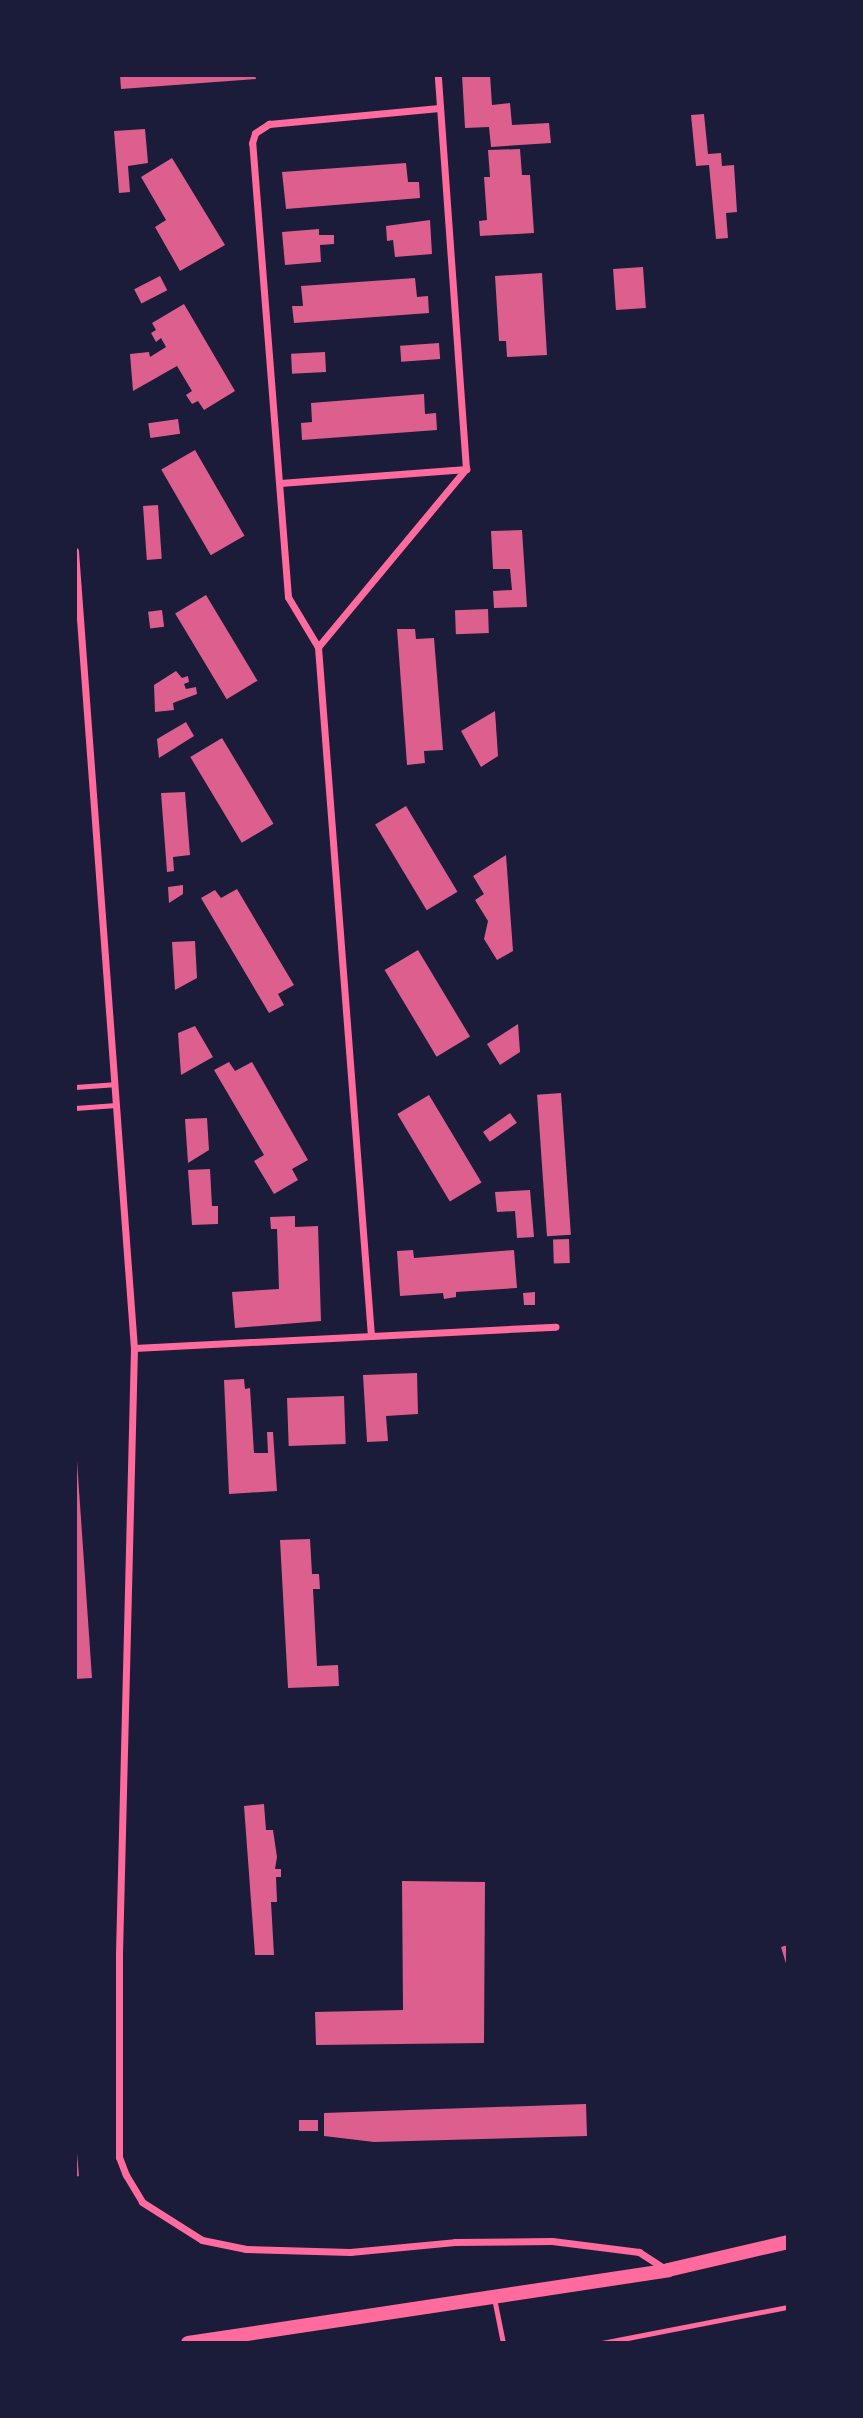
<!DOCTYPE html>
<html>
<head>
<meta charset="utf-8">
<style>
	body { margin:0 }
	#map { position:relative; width:863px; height:2418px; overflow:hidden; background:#1b1b3a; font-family:"Open Sans",sans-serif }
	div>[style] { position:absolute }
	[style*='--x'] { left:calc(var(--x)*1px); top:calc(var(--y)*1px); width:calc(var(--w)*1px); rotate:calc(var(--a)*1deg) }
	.building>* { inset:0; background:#dd5f8e; transform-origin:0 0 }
	.path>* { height:4.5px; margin:-2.25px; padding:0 2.25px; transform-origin:2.25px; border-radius:2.25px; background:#ff6b9d }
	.service>* { height:5px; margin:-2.5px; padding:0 2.5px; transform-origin:2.5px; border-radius:2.5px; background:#ff6b9d }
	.minor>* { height:7px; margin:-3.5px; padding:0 3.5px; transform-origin:3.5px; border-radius:3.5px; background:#ff6b9d }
	.secondary>* { height:14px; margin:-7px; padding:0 7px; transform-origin:7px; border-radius:7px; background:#ff6b9d }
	span { translate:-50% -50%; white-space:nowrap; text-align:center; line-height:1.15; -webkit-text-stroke:5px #1b1b3a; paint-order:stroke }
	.frame { position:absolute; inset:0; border:77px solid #1b1b3a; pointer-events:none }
</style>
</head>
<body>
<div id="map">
	<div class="building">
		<i style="clip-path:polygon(120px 75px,255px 75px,256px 79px,121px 89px)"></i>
		<i style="clip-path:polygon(462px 75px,490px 75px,492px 105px,510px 103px,512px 125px,549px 123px,551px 143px,491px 147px,489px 127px,465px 128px)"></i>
		<i style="clip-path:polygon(704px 114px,708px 154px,721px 153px,722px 166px,734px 165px,737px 212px,726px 213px,728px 238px,716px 239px,709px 165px,696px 166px,691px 115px)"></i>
		<i style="clip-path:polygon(145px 129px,148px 163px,128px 166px,130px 192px,119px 193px,114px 131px)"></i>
		<i style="clip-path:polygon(520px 149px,522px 175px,530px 175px,534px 233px,480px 236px,479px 221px,487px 220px,484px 177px,490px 177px,488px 150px)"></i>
		<i style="clip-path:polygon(172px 158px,225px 245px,180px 271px,155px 227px,166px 220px,141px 177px)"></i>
		<i style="clip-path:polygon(406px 163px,408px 182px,419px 182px,420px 198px,286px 209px,282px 172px)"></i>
		<i style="clip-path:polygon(430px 220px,432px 254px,395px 257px,393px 240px,387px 241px,386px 226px)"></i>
		<i style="clip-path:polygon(319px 229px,319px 235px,334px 235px,334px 244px,320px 245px,321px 262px,285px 265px,282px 232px)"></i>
		<i style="left:643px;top:267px;width:41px;height:30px;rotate:86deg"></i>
		<i style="clip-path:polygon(542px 273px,547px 355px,507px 357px,506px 341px,499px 341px,495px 276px)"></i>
		<i style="left:160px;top:276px;width:16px;height:29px;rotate:63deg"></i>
		<i style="clip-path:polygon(415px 278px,417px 297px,428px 296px,429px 313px,294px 323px,292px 306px,303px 306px,301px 286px)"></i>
		<i style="clip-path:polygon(184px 304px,235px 391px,204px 410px,198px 401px,192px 404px,186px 395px,192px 391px,177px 366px,133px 391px,130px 354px,149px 352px,150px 357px,166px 347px,161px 338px,156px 342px,151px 333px,156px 330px,152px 323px)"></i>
		<i style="left:439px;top:343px;width:16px;height:39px;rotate:86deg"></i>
		<i style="left:325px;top:352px;width:20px;height:34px;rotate:87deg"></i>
		<i style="clip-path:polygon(424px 394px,425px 414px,436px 413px,437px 430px,302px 440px,301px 423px,312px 422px,311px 403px)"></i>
		<i style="left:178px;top:419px;width:15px;height:30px;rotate:82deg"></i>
		<i style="left:195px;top:450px;width:99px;height:39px;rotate:60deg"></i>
		<i style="left:158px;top:505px;width:54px;height:15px;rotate:86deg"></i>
		<i style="clip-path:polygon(522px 530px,527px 607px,494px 608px,493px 591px,512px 590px,510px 569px,493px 569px,491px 531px)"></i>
		<i style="left:206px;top:595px;width:100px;height:36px;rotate:59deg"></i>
		<i style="left:488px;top:609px;width:24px;height:33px;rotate:88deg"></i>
		<i style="left:162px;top:610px;width:17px;height:14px;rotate:83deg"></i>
		<i style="clip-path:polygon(397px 629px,415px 629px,416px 639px,434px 638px,443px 750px,424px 751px,425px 763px,407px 765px)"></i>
		<i style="clip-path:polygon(176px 671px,182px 678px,188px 676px,189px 682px,184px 684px,186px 689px,196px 687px,197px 694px,173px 703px,174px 710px,155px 712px,154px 685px)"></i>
		<i style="clip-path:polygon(495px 711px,498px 756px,481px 767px,461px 731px)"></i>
		<i style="clip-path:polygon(186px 722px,194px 736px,159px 758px,157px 739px)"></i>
		<i style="left:222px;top:738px;width:100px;height:37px;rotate:59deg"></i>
		<i style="clip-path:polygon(185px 792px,190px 855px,173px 857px,174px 871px,167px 872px,161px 793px)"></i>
		<i style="left:406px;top:806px;width:100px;height:36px;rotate:59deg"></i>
		<i style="clip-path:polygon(506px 855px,513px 951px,497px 960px,484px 939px,488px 921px,475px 900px,484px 894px,473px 876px)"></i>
		<i style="clip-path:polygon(183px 885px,183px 894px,169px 903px,168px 887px)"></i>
		<i style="clip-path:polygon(237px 889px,294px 985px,278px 994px,284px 1005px,269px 1013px,201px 898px,215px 890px,221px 898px)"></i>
		<i style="clip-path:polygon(195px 941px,197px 978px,175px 990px,172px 942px)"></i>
		<i style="left:418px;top:950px;width:101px;height:39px;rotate:59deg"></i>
		<i style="clip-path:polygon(518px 1024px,520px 1052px,500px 1065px,487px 1044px)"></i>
		<i style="clip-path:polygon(195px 1026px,213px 1057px,181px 1075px,178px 1033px)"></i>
		<i style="clip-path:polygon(229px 1062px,235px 1071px,252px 1062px,308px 1160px,292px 1169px,298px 1180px,274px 1194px,254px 1161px,264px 1155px,214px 1070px)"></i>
		<i style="left:561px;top:1093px;width:142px;height:24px;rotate:86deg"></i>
		<i style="left:429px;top:1095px;width:102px;height:37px;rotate:59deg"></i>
		<i style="left:510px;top:1113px;width:12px;height:33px;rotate:55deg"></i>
		<i style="clip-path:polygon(207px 1118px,209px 1150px,188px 1163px,185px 1119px)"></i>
		<i style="clip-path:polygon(210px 1169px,212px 1206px,218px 1206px,218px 1224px,192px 1225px,188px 1170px)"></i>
		<i style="clip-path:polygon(530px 1190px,534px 1237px,517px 1238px,515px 1211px,497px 1212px,495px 1192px)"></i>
		<i style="clip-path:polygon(295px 1216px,295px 1227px,318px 1226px,321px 1321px,235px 1328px,232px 1292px,279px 1289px,277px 1229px,271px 1229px,270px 1217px)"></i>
		<i style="left:569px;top:1239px;width:24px;height:16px;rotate:88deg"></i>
		<i style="clip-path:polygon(413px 1250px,414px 1258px,514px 1250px,517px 1288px,456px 1292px,456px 1297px,444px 1299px,443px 1293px,400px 1296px,397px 1251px)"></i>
		<i style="clip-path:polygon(535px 1292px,535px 1305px,524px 1305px,523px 1293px)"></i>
		<i style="clip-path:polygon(417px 1373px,418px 1414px,386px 1416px,388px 1441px,367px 1442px,363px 1375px)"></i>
		<i style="clip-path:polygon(244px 1379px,245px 1389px,250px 1388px,254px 1453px,268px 1453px,267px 1432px,273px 1432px,277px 1491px,229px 1494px,224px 1380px)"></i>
		<i style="left:344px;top:1396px;width:48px;height:57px;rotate:88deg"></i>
		<i style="clip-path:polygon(77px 1461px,92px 1678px,75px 1679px,75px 1462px)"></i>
		<i style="clip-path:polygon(310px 1539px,312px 1574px,319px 1574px,320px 1589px,313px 1589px,317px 1666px,338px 1665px,339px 1686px,288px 1688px,280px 1540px)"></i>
		<i style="clip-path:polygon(264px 1804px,266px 1830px,273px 1830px,277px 1857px,275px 1869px,281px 1869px,281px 1877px,276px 1877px,277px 1902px,271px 1902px,274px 1955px,255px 1955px,244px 1806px)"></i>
		<i style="clip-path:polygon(402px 1881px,485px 1882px,484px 2043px,316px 2045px,315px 2012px,403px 2010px)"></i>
		<i style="clip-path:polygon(788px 1945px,788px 1967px,787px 1967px,781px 1947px)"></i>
		<i style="clip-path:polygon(586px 2104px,587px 2136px,374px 2142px,324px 2136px,324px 2113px)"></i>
		<i style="left:299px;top:2120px;width:19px;height:11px"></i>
		<i style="clip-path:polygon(75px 2153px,77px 2153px,79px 2176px,75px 2177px)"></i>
	</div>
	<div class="path">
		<i style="--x:602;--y:2343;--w:189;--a:-11"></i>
	</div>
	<div class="service">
		<i style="--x:75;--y:1087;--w:39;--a:-4"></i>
		<i style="--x:75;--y:1108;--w:41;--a:-4.2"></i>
		<i style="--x:494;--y:2298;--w:46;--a:78.7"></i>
	</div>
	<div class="minor">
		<i style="--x:280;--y:483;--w:187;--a:-4.3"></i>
		<i style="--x:75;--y:551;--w:799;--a:85.77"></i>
		<i style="--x:134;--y:1348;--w:606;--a:91.42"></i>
		<i style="--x:119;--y:1954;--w:203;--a:90"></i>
		<i style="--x:119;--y:2157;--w:19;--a:69"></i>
		<i style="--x:126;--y:2175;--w:31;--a:59"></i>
		<i style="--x:142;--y:2202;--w:71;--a:32.3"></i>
		<i style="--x:202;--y:2240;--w:45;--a:11.6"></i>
		<i style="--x:246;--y:2249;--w:104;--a:1.7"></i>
		<i style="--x:350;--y:2252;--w:105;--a:-5.4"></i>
		<i style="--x:455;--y:2242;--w:97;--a:-0.6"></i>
		<i style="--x:552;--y:2241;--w:88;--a:7.2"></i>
		<i style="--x:639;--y:2252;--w:31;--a:33"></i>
		<i style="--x:318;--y:647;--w:231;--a:-50.3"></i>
		<i style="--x:466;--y:469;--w:395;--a:-94.1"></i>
		<i style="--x:371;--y:1336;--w:691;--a:-94.4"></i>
		<i style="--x:318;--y:647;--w:58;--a:-121"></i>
		<i style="--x:288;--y:597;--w:455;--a:-94.5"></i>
		<i style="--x:252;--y:143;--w:10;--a:-73"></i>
		<i style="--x:255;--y:133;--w:17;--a:-33"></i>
		<i style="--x:269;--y:124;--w:171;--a:-5.4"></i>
		<i style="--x:134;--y:1348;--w:422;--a:-2.9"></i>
	</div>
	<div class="secondary">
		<i style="--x:188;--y:2343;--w:486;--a:-8.6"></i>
		<i style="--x:668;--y:2270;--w:123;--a:-13.1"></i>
	</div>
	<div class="frame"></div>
</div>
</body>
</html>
